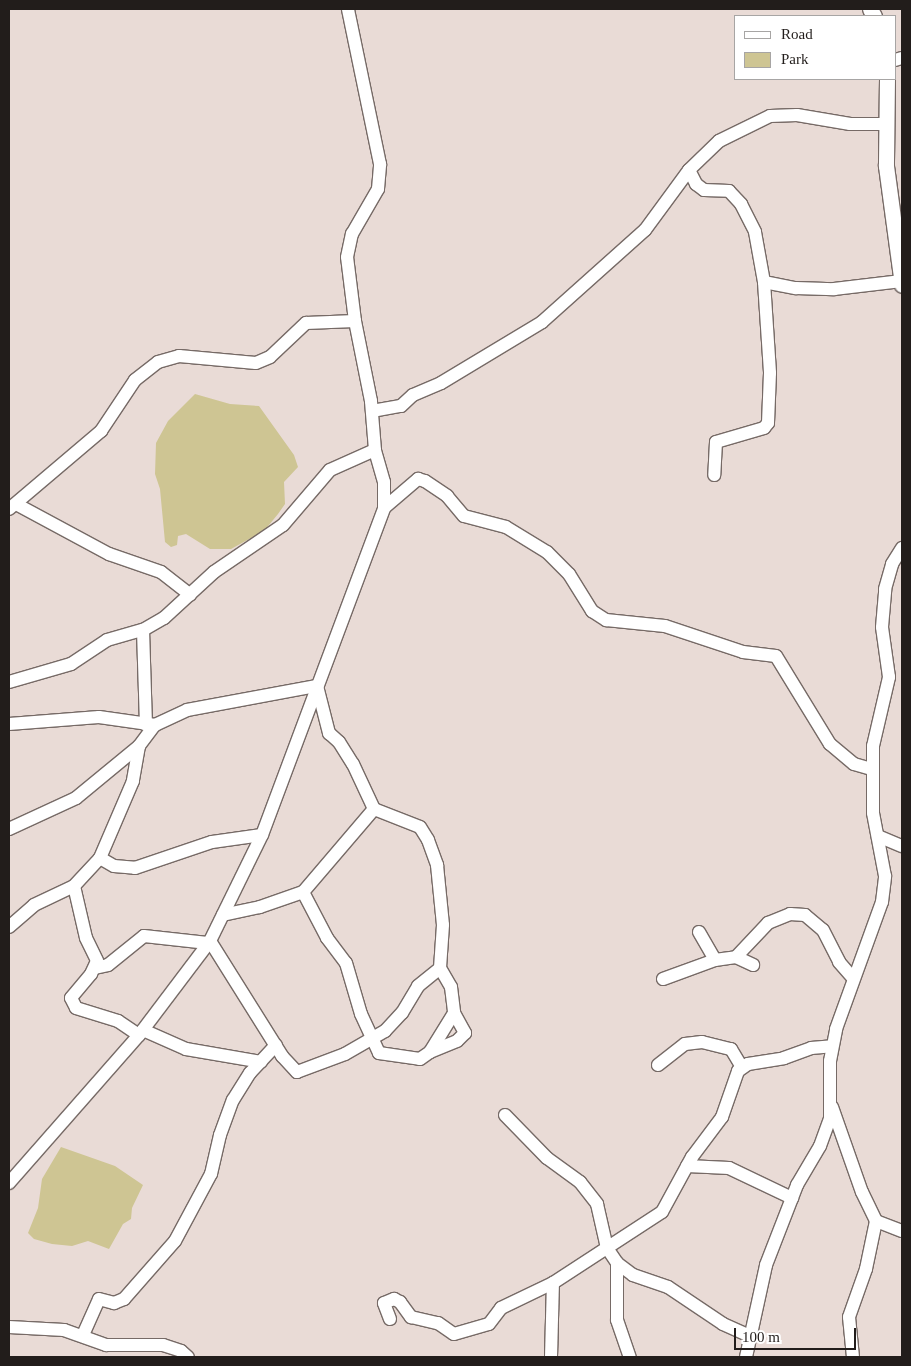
<!DOCTYPE html>
<html>
<head>
<meta charset="utf-8">
<style>
	body { margin:0 }
	#map { position:relative; width:911px; height:1366px; overflow:hidden; background:#e9dbd6; font-family:"Times New Roman",serif }
	div>[style] { position:absolute }
	[style*='--x'] { left:calc(var(--x)*1px); top:calc(var(--y)*1px); width:calc(var(--w)*1px); rotate:calc(var(--a)*1deg) }
	.green>* { inset:0; background:#cec593 }
	.roads { filter:drop-shadow(1px 0 #766a66) drop-shadow(-1px 0 #766a66) drop-shadow(0 1px #766a66) drop-shadow(0 -1px #766a66) }
	.minor>* { height:12px; margin:-6px; padding:0 6px; transform-origin:6px; border-radius:6px; background:#fff }
	.major>* { height:15px; margin:-7.5px; padding:0 7.5px; transform-origin:7.5px; border-radius:7.5px; background:#fff }
	span { translate:-50% -50%; white-space:nowrap; text-align:center; line-height:1.15; -webkit-text-stroke:5px #fff; paint-order:stroke }
	.frame { position:absolute; inset:0; border:10px solid #221d1b; pointer-events:none }
	.legend { position:absolute; left:734px; top:15px; width:162px; height:65px; box-sizing:border-box; background:#fff; border:1px solid #a7a5a4; margin:0; padding:6px 9px; list-style:none; font-size:15px; color:#221d1b }
	.legend li { display:flex; align-items:center; gap:10px; height:25px }
	.legend b { width:25px; border:1px solid #a7a5a4 }
	.scale { position:absolute; left:734px; top:1328px; width:122px; height:22px; box-sizing:border-box; border:2px solid #221d1b; border-top:0; padding-left:6px; font-size:15px; line-height:18px; white-space:nowrap; color:#221d1b; -webkit-text-stroke:4px #fff; paint-order:stroke }
</style>
</head>
<body>
<div id="map">
	<div class="green">
		<i style="clip-path:polygon(195px 394px,230px 404px,259px 406px,294px 455px,298px 467px,284px 482px,285px 504px,278px 514px,264px 531px,231px 549px,210px 549px,186px 534px,178px 536px,177px 545px,171px 547px,165px 542px,160px 489px,155px 474px,156px 443px,168px 421px)"></i>
		<i style="clip-path:polygon(61px 1147px,115px 1166px,143px 1185px,132px 1208px,131px 1219px,123px 1224px,109px 1249px,88px 1241px,72px 1246px,52px 1244px,34px 1239px,28px 1233px,38px 1208px,42px 1179px)"></i>
	</div>
	<div class="roads">
		<div class="minor">
			<i style="--x:895;--y:60;--w:7;--a:-16"></i>
			<i style="--x:689;--y:170;--w:16;--a:63"></i>
			<i style="--x:696;--y:184;--w:10;--a:37"></i>
			<i style="--x:704;--y:190;--w:25;--a:2"></i>
			<i style="--x:729;--y:191;--w:18;--a:47"></i>
			<i style="--x:741;--y:204;--w:31;--a:63"></i>
			<i style="--x:755;--y:232;--w:51;--a:79.8"></i>
			<i style="--x:764;--y:282;--w:91;--a:86.2"></i>
			<i style="--x:770;--y:373;--w:50;--a:92.3"></i>
			<i style="--x:768;--y:423;--w:6;--a:129"></i>
			<i style="--x:764;--y:428;--w:50;--a:163.7"></i>
			<i style="--x:716;--y:442;--w:33;--a:93"></i>
			<i style="--x:764;--y:282;--w:33;--a:11"></i>
			<i style="--x:796;--y:288;--w:38;--a:2"></i>
			<i style="--x:834;--y:289;--w:68;--a:-6.7"></i>
			<i style="--x:372;--y:411;--w:29;--a:-10"></i>
			<i style="--x:401;--y:406;--w:16;--a:-43"></i>
			<i style="--x:413;--y:395;--w:30;--a:-23"></i>
			<i style="--x:441;--y:383;--w:118;--a:-31.1"></i>
			<i style="--x:542;--y:322;--w:138;--a:-41.8"></i>
			<i style="--x:645;--y:230;--w:74;--a:-53.7"></i>
			<i style="--x:689;--y:170;--w:42;--a:-44"></i>
			<i style="--x:719;--y:141;--w:57;--a:-26.1"></i>
			<i style="--x:770;--y:116;--w:27;--a:-2"></i>
			<i style="--x:797;--y:115;--w:54;--a:9.6"></i>
			<i style="--x:850;--y:124;--w:36;--a:0"></i>
			<i style="--x:16;--y:504;--w:106;--a:28.3"></i>
			<i style="--x:109;--y:554;--w:55;--a:19.1"></i>
			<i style="--x:161;--y:572;--w:37;--a:38"></i>
			<i style="--x:384;--y:508;--w:45;--a:-40.5"></i>
			<i style="--x:418;--y:479;--w:7;--a:16"></i>
			<i style="--x:425;--y:481;--w:27;--a:34"></i>
			<i style="--x:447;--y:496;--w:26;--a:50"></i>
			<i style="--x:464;--y:516;--w:43;--a:14.7"></i>
			<i style="--x:506;--y:527;--w:48;--a:31.4"></i>
			<i style="--x:547;--y:552;--w:31;--a:45"></i>
			<i style="--x:569;--y:574;--w:44;--a:58.1"></i>
			<i style="--x:592;--y:611;--w:17;--a:33"></i>
			<i style="--x:606;--y:620;--w:59;--a:5.8"></i>
			<i style="--x:665;--y:626;--w:82;--a:18.4"></i>
			<i style="--x:743;--y:652;--w:33;--a:7"></i>
			<i style="--x:776;--y:656;--w:103;--a:58.5"></i>
			<i style="--x:830;--y:744;--w:31;--a:40"></i>
			<i style="--x:854;--y:764;--w:19;--a:16"></i>
			<i style="--x:9;--y:509;--w:121;--a:-40.3"></i>
			<i style="--x:101;--y:431;--w:61;--a:-56.3"></i>
			<i style="--x:135;--y:380;--w:29;--a:-38"></i>
			<i style="--x:158;--y:362;--w:22;--a:-16"></i>
			<i style="--x:179;--y:356;--w:77;--a:5.2"></i>
			<i style="--x:256;--y:363;--w:15;--a:-23"></i>
			<i style="--x:270;--y:357;--w:50;--a:-43.4"></i>
			<i style="--x:306;--y:323;--w:49;--a:-2.3"></i>
			<i style="--x:143;--y:630;--w:95;--a:88.2"></i>
			<i style="--x:9;--y:682;--w:65;--a:-16.2"></i>
			<i style="--x:71;--y:664;--w:43;--a:-33.7"></i>
			<i style="--x:107;--y:640;--w:37;--a:-16"></i>
			<i style="--x:143;--y:630;--w:24;--a:-30"></i>
			<i style="--x:164;--y:618;--w:68;--a:-42.6"></i>
			<i style="--x:214;--y:572;--w:83;--a:-34.3"></i>
			<i style="--x:283;--y:525;--w:72;--a:-49.5"></i>
			<i style="--x:330;--y:470;--w:49;--a:-24"></i>
			<i style="--x:9;--y:724;--w:90;--a:-4.4"></i>
			<i style="--x:99;--y:717;--w:57;--a:8.1"></i>
			<i style="--x:139;--y:746;--w:36;--a:100"></i>
			<i style="--x:133;--y:781;--w:84;--a:113.2"></i>
			<i style="--x:100;--y:858;--w:38;--a:133"></i>
			<i style="--x:74;--y:886;--w:53;--a:77"></i>
			<i style="--x:86;--y:938;--w:25;--a:64"></i>
			<i style="--x:97;--y:961;--w:14;--a:115"></i>
			<i style="--x:91;--y:974;--w:31;--a:130"></i>
			<i style="--x:71;--y:998;--w:11;--a:63"></i>
			<i style="--x:76;--y:1008;--w:44;--a:17.2"></i>
			<i style="--x:118;--y:1021;--w:25;--a:34"></i>
			<i style="--x:374;--y:809;--w:49;--a:21.4"></i>
			<i style="--x:420;--y:827;--w:15;--a:58"></i>
			<i style="--x:428;--y:840;--w:27;--a:70"></i>
			<i style="--x:437;--y:865;--w:60;--a:84.3"></i>
			<i style="--x:443;--y:925;--w:43;--a:94"></i>
			<i style="--x:440;--y:968;--w:22;--a:60"></i>
			<i style="--x:451;--y:987;--w:26;--a:83"></i>
			<i style="--x:454;--y:1013;--w:23;--a:61"></i>
			<i style="--x:465;--y:1033;--w:11;--a:135"></i>
			<i style="--x:457;--y:1041;--w:29;--a:158"></i>
			<i style="--x:9;--y:829;--w:74;--a:-24.8"></i>
			<i style="--x:76;--y:798;--w:82;--a:-39.5"></i>
			<i style="--x:139;--y:746;--w:26;--a:-53"></i>
			<i style="--x:155;--y:725;--w:35;--a:-25"></i>
			<i style="--x:187;--y:710;--w:132;--a:-10.5"></i>
			<i style="--x:317;--y:686;--w:49;--a:75.7"></i>
			<i style="--x:329;--y:733;--w:13;--a:42"></i>
			<i style="--x:339;--y:742;--w:26;--a:58"></i>
			<i style="--x:353;--y:764;--w:50;--a:65"></i>
			<i style="--x:374;--y:809;--w:109;--a:130.5"></i>
			<i style="--x:303;--y:892;--w:46;--a:160.8"></i>
			<i style="--x:260;--y:907;--w:38;--a:168"></i>
			<i style="--x:878;--y:836;--w:26;--a:23"></i>
			<i style="--x:100;--y:858;--w:16;--a:30"></i>
			<i style="--x:114;--y:866;--w:21;--a:5"></i>
			<i style="--x:135;--y:868;--w:81;--a:-18.7"></i>
			<i style="--x:212;--y:842;--w:50;--a:-8"></i>
			<i style="--x:303;--y:892;--w:52;--a:62.4"></i>
			<i style="--x:327;--y:938;--w:31;--a:53"></i>
			<i style="--x:346;--y:963;--w:53;--a:73.6"></i>
			<i style="--x:361;--y:1014;--w:43;--a:65.2"></i>
			<i style="--x:379;--y:1053;--w:41;--a:8.3"></i>
			<i style="--x:420;--y:1059;--w:12;--a:-35"></i>
			<i style="--x:430;--y:1052;--w:46;--a:-58.4"></i>
			<i style="--x:9;--y:927;--w:33;--a:-41"></i>
			<i style="--x:34;--y:905;--w:44;--a:-25.4"></i>
			<i style="--x:699;--y:932;--w:32;--a:60"></i>
			<i style="--x:715;--y:960;--w:21;--a:-8"></i>
			<i style="--x:736;--y:957;--w:47;--a:-46.7"></i>
			<i style="--x:768;--y:923;--w:24;--a:-22"></i>
			<i style="--x:790;--y:914;--w:15;--a:4"></i>
			<i style="--x:805;--y:915;--w:23;--a:40"></i>
			<i style="--x:823;--y:930;--w:36;--a:63"></i>
			<i style="--x:839;--y:962;--w:21;--a:49"></i>
			<i style="--x:210;--y:941;--w:136;--a:57.9"></i>
			<i style="--x:282;--y:1056;--w:22;--a:47"></i>
			<i style="--x:297;--y:1072;--w:51;--a:-20.6"></i>
			<i style="--x:345;--y:1054;--w:46;--a:-29.9"></i>
			<i style="--x:385;--y:1031;--w:25;--a:-47"></i>
			<i style="--x:402;--y:1013;--w:31;--a:-59"></i>
			<i style="--x:418;--y:986;--w:28;--a:-39"></i>
			<i style="--x:736;--y:957;--w:19;--a:25"></i>
			<i style="--x:95;--y:968;--w:13;--a:-13"></i>
			<i style="--x:108;--y:965;--w:46;--a:-38.9"></i>
			<i style="--x:144;--y:936;--w:64;--a:6.2"></i>
			<i style="--x:663;--y:979;--w:55;--a:-20.1"></i>
			<i style="--x:143;--y:1030;--w:47;--a:23.8"></i>
			<i style="--x:186;--y:1049;--w:76;--a:9.8"></i>
			<i style="--x:658;--y:1065;--w:34;--a:-38"></i>
			<i style="--x:685;--y:1044;--w:17;--a:-7"></i>
			<i style="--x:702;--y:1042;--w:30;--a:14"></i>
			<i style="--x:731;--y:1049;--w:21;--a:59"></i>
			<i style="--x:832;--y:1107;--w:90;--a:70.6"></i>
			<i style="--x:862;--y:1192;--w:32;--a:64"></i>
			<i style="--x:876;--y:1221;--w:49;--a:101.8"></i>
			<i style="--x:866;--y:1269;--w:51;--a:109.5"></i>
			<i style="--x:849;--y:1317;--w:40;--a:84.3"></i>
			<i style="--x:505;--y:1115;--w:60;--a:45.7"></i>
			<i style="--x:547;--y:1158;--w:41;--a:36"></i>
			<i style="--x:580;--y:1182;--w:28;--a:52"></i>
			<i style="--x:597;--y:1204;--w:45;--a:77.2"></i>
			<i style="--x:607;--y:1248;--w:18;--a:56"></i>
			<i style="--x:617;--y:1263;--w:20;--a:37"></i>
			<i style="--x:633;--y:1275;--w:37;--a:19"></i>
			<i style="--x:668;--y:1287;--w:66;--a:33.9"></i>
			<i style="--x:723;--y:1324;--w:30;--a:24"></i>
			<i style="--x:687;--y:1166;--w:42;--a:2.7"></i>
			<i style="--x:729;--y:1168;--w:70;--a:25.5"></i>
			<i style="--x:9;--y:1183;--w:197;--a:-48.7"></i>
			<i style="--x:139;--y:1035;--w:118;--a:-52.9"></i>
			<i style="--x:210;--y:941;--w:118;--a:-63.9"></i>
			<i style="--x:262;--y:835;--w:349;--a:-69.5"></i>
			<i style="--x:384;--y:508;--w:26;--a:-90"></i>
			<i style="--x:384;--y:482;--w:33;--a:-106"></i>
			<i style="--x:375;--y:450;--w:49;--a:-94.7"></i>
			<i style="--x:371;--y:401;--w:82;--a:-101.3"></i>
			<i style="--x:355;--y:321;--w:64;--a:-97.1"></i>
			<i style="--x:347;--y:257;--w:24;--a:-78"></i>
			<i style="--x:352;--y:234;--w:52;--a:-60"></i>
			<i style="--x:378;--y:189;--w:25;--a:-85"></i>
			<i style="--x:380;--y:164;--w:158;--a:-101.7"></i>
			<i style="--x:876;--y:1221;--w:28;--a:21"></i>
			<i style="--x:617;--y:1263;--w:57;--a:90"></i>
			<i style="--x:617;--y:1320;--w:39;--a:71"></i>
			<i style="--x:390;--y:1319;--w:17;--a:-111"></i>
			<i style="--x:384;--y:1303;--w:11;--a:-22"></i>
			<i style="--x:394;--y:1299;--w:7;--a:27"></i>
			<i style="--x:400;--y:1302;--w:19;--a:54"></i>
			<i style="--x:411;--y:1317;--w:28;--a:13"></i>
			<i style="--x:438;--y:1323;--w:19;--a:35"></i>
			<i style="--x:454;--y:1334;--w:36;--a:-16"></i>
			<i style="--x:489;--y:1324;--w:20;--a:-53"></i>
			<i style="--x:501;--y:1308;--w:58;--a:-25.7"></i>
			<i style="--x:553;--y:1283;--w:130;--a:-33.1"></i>
			<i style="--x:662;--y:1212;--w:63;--a:-61.4"></i>
			<i style="--x:692;--y:1157;--w:50;--a:-53.1"></i>
			<i style="--x:722;--y:1117;--w:49;--a:-70.8"></i>
			<i style="--x:738;--y:1071;--w:12;--a:-35"></i>
			<i style="--x:748;--y:1064;--w:36;--a:-9"></i>
			<i style="--x:784;--y:1058;--w:29;--a:-20"></i>
			<i style="--x:811;--y:1048;--w:21;--a:-5"></i>
			<i style="--x:9;--y:1327;--w:55;--a:3.1"></i>
			<i style="--x:64;--y:1330;--w:45;--a:19.7"></i>
			<i style="--x:106;--y:1345;--w:57;--a:0"></i>
			<i style="--x:163;--y:1345;--w:19;--a:18"></i>
			<i style="--x:181;--y:1351;--w:9;--a:41"></i>
			<i style="--x:83;--y:1335;--w:39;--a:-66"></i>
			<i style="--x:99;--y:1299;--w:16;--a:15"></i>
			<i style="--x:114;--y:1303;--w:11;--a:-22"></i>
			<i style="--x:124;--y:1299;--w:77;--a:-48.7"></i>
			<i style="--x:175;--y:1241;--w:76;--a:-61.8"></i>
			<i style="--x:211;--y:1174;--w:40;--a:-77"></i>
			<i style="--x:220;--y:1135;--w:37;--a:-70"></i>
			<i style="--x:233;--y:1100;--w:32;--a:-58"></i>
			<i style="--x:250;--y:1073;--w:38;--a:-47"></i>
			<i style="--x:551;--y:1357;--w:74;--a:-88.5"></i>
			<i style="--x:746;--y:1357;--w:94;--a:-77.7"></i>
			<i style="--x:766;--y:1265;--w:86;--a:-68.8"></i>
			<i style="--x:797;--y:1185;--w:45;--a:-59.5"></i>
			<i style="--x:820;--y:1146;--w:30;--a:-70"></i>
			<i style="--x:830;--y:1118;--w:57;--a:-90"></i>
			<i style="--x:830;--y:1061;--w:33;--a:-79"></i>
			<i style="--x:836;--y:1029;--w:135;--a:-70.1"></i>
			<i style="--x:882;--y:902;--w:26;--a:-83"></i>
			<i style="--x:885;--y:876;--w:64;--a:-100.8"></i>
			<i style="--x:873;--y:813;--w:67;--a:-90"></i>
			<i style="--x:873;--y:746;--w:71;--a:-76.9"></i>
			<i style="--x:889;--y:677;--w:50;--a:-98"></i>
			<i style="--x:882;--y:627;--w:38;--a:-85"></i>
			<i style="--x:885;--y:589;--w:26;--a:-74"></i>
			<i style="--x:892;--y:564;--w:19;--a:-58"></i>
		</div>
		<div class="major">
			<i style="--x:870;--y:9;--w:8;--a:60"></i>
			<i style="--x:887;--y:79;--w:87;--a:90.7"></i>
			<i style="--x:886;--y:166;--w:120;--a:82.3"></i>
		</div>
	</div>
	<div class="frame"></div>
	<ul class="legend">
	<li><b style="height:6px;background:#fff"></b>Road</li>
	<li><b style="height:14px;background:#cec593"></b>Park</li>
	</ul>
	<div class="scale">100 m</div>
</div>
</body>
</html>
